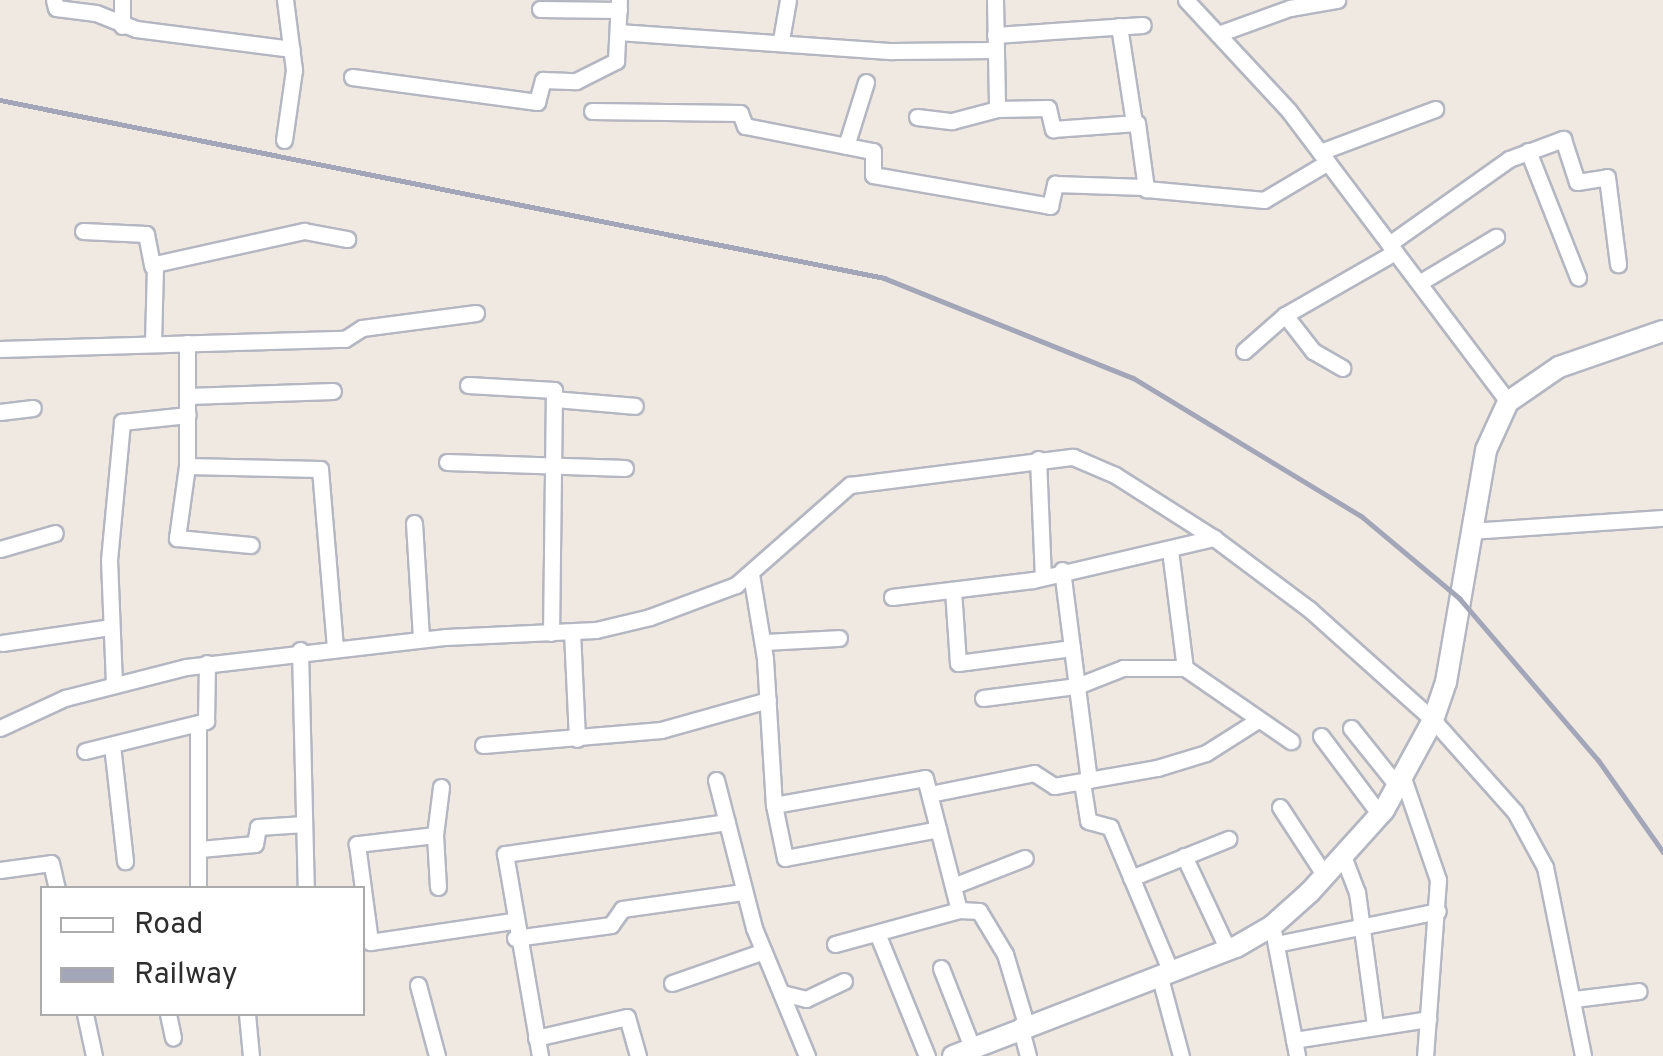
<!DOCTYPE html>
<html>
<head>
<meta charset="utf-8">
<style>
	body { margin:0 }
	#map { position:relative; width:1663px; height:1056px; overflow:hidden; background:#efe9e1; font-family:Overpass,sans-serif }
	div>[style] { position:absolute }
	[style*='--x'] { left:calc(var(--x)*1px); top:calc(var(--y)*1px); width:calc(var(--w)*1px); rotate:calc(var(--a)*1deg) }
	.roads { filter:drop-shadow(2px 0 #b4b7c1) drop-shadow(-2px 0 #b4b7c1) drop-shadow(0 2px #b4b7c1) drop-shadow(0 -2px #b4b7c1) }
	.street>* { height:15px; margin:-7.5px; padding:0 7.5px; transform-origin:7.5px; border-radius:7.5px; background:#fff }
	.secondary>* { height:20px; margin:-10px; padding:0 10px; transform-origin:10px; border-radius:10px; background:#fff }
	.rail>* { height:5px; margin:-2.5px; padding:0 2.5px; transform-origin:2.5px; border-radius:2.5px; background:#a3a6b8 }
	span { translate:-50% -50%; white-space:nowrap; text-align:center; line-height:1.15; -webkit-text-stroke:9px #fff; paint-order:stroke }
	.legend { position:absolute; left:40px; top:886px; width:325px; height:130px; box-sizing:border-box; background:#fff; border:2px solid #ababab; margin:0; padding:12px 18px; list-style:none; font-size:30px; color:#2e2e2e }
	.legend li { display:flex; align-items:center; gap:20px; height:50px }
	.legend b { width:50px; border:2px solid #ababab }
</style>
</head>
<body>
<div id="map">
	<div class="roads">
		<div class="street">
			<i style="--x:54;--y:0;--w:8;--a:76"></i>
			<i style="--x:56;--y:8;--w:40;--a:7.1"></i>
			<i style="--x:96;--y:13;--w:43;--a:21.8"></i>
			<i style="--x:136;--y:29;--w:157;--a:7.3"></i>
			<i style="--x:995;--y:0;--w:109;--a:88.9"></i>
			<i style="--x:997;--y:109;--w:51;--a:-1.1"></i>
			<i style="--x:1048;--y:108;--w:22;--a:77"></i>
			<i style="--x:1053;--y:129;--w:84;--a:-4.1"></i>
			<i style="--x:1137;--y:123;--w:67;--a:82.2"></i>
			<i style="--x:1146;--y:189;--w:119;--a:5.3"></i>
			<i style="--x:1264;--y:200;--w:74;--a:-30.7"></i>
			<i style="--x:1186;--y:0;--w:151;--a:47.1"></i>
			<i style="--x:1289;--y:111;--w:364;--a:53"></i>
			<i style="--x:540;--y:9;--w:79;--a:0.7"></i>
			<i style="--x:122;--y:26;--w:26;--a:-90"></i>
			<i style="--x:1119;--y:26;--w:98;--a:81.2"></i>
			<i style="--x:618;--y:32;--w:275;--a:4"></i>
			<i style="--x:892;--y:51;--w:103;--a:-0.6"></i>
			<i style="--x:1218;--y:34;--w:77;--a:-19.9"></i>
			<i style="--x:1290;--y:8;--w:48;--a:-9.7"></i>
			<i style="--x:995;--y:35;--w:148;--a:-3.9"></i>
			<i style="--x:781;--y:40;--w:41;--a:-80.1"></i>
			<i style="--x:352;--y:77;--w:187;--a:7.7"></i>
			<i style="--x:537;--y:102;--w:23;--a:-75"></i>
			<i style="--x:543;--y:80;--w:33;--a:2"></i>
			<i style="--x:576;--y:81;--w:45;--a:-26.6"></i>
			<i style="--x:616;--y:61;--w:61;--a:-87.2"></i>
			<i style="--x:592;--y:111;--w:148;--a:0.8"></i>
			<i style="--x:740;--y:113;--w:14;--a:69"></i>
			<i style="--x:745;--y:126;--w:130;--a:11.1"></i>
			<i style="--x:873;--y:151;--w:24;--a:90"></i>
			<i style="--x:873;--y:175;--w:180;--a:9.9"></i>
			<i style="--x:1050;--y:206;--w:23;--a:-77"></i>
			<i style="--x:1055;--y:184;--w:89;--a:1.9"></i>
			<i style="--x:917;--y:117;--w:35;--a:7"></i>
			<i style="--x:952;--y:121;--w:47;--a:-14.9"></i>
			<i style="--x:284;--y:140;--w:71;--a:-81.9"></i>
			<i style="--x:294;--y:70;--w:71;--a:-97.3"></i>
			<i style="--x:846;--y:146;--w:67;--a:-72.6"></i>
			<i style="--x:1528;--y:151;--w:136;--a:68.4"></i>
			<i style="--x:1320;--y:152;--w:123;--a:-20.5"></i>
			<i style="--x:83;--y:231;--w:63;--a:2.7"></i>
			<i style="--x:146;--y:234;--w:33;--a:79"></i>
			<i style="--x:1389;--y:244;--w:147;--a:-35.3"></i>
			<i style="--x:1509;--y:159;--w:58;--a:-20.3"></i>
			<i style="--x:1563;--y:139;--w:45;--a:72"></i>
			<i style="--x:1577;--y:182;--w:30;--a:-9"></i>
			<i style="--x:1607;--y:177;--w:88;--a:82.8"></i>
			<i style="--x:1419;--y:283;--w:90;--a:-30.9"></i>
			<i style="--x:1285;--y:315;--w:46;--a:52.1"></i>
			<i style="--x:1313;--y:351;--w:34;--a:30"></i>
			<i style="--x:153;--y:343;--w:79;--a:-88.5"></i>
			<i style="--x:155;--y:264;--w:153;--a:-12.5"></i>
			<i style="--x:304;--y:231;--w:44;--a:10.5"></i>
			<i style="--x:187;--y:343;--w:123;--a:90"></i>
			<i style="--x:187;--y:466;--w:73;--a:97.9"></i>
			<i style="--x:177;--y:538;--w:74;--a:5.4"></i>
			<i style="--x:0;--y:349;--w:345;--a:-1.7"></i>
			<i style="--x:345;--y:339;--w:20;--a:-33"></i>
			<i style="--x:362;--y:328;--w:115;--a:-7.5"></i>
			<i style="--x:1244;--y:351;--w:55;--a:-41.3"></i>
			<i style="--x:1285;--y:315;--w:127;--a:-29.8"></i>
			<i style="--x:468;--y:385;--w:86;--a:3.3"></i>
			<i style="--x:554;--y:390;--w:243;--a:90.7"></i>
			<i style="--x:188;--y:396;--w:145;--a:-2"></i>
			<i style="--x:554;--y:399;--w:81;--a:4.9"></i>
			<i style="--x:0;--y:412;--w:33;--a:-7"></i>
			<i style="--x:1038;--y:459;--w:117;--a:87.6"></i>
			<i style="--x:447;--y:462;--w:178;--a:1.9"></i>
			<i style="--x:187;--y:466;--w:133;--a:1.3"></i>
			<i style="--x:320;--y:469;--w:179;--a:85.2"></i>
			<i style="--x:414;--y:523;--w:116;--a:86.5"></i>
			<i style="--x:1470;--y:531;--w:193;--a:-3.9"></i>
			<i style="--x:0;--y:549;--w:57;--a:-16.2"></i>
			<i style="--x:1170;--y:550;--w:119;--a:82.8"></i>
			<i style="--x:1185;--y:668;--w:129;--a:34.6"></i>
			<i style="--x:1062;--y:570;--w:212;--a:82.7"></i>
			<i style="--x:751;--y:574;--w:86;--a:80.6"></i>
			<i style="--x:765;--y:659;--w:146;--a:86.5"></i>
			<i style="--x:774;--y:805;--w:54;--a:78.3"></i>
			<i style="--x:785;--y:858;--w:156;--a:-10.7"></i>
			<i style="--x:953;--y:590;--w:73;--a:86.1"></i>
			<i style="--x:958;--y:663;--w:115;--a:-7.5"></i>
			<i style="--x:892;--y:597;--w:142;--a:-6.9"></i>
			<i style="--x:1033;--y:580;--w:186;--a:-13.1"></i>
			<i style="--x:572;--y:632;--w:107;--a:87.3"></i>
			<i style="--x:763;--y:642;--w:76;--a:-3"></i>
			<i style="--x:2;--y:643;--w:109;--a:-8.4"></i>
			<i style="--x:300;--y:650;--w:238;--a:88.6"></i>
			<i style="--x:114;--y:684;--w:124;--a:-92.3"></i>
			<i style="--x:109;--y:560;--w:139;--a:-84.6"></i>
			<i style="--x:122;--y:422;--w:66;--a:-6.1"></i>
			<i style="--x:983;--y:698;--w:95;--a:-7.3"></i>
			<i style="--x:1077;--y:686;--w:49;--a:-21.4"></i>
			<i style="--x:1123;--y:668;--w:62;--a:0"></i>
			<i style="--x:0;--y:728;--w:72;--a:-24.8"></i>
			<i style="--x:65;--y:698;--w:125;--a:-14.4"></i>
			<i style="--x:186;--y:667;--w:262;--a:-6.6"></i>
			<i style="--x:446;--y:637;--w:150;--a:-2.7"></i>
			<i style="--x:596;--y:630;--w:56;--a:-13.5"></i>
			<i style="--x:650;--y:617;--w:92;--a:-20.4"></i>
			<i style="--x:736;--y:585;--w:152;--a:-41.3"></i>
			<i style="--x:850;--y:485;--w:225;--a:-7.2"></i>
			<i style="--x:1073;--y:457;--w:46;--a:23.2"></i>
			<i style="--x:1115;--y:475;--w:117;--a:32.5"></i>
			<i style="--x:1214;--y:538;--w:119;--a:36.8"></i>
			<i style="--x:1309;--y:609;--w:166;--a:41.8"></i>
			<i style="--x:1433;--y:720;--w:123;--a:48.3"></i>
			<i style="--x:1515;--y:812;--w:63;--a:61.4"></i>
			<i style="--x:1545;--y:867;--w:193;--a:78.6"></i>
			<i style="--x:1351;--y:728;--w:77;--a:51.3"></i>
			<i style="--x:1321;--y:736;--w:99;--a:53.2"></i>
			<i style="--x:112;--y:745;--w:117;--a:83.6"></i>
			<i style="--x:483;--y:745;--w:179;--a:-4.8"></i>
			<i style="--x:661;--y:730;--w:111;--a:-15.7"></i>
			<i style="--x:85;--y:751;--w:125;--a:-13.9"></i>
			<i style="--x:206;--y:721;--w:58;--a:-89"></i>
			<i style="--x:716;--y:780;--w:153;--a:75.6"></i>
			<i style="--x:754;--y:928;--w:139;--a:67.5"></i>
			<i style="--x:1404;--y:781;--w:105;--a:71"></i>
			<i style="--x:1438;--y:880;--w:176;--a:94.2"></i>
			<i style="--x:1082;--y:782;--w:39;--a:81"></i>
			<i style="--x:1088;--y:821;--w:23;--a:15"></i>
			<i style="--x:1110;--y:827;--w:155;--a:67.2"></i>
			<i style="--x:441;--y:787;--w:48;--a:97.1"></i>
			<i style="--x:435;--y:835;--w:79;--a:173.4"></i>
			<i style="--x:357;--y:844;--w:99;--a:82.4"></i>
			<i style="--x:370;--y:942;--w:144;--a:-8.4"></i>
			<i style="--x:930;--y:794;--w:106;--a:-11.4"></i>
			<i style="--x:1034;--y:773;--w:24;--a:33"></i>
			<i style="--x:1054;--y:786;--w:105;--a:-9.9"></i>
			<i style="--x:1157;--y:768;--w:51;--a:-17"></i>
			<i style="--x:1206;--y:753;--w:62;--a:-32.4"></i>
			<i style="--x:774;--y:805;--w:153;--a:-10.1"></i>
			<i style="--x:925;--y:778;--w:136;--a:75.6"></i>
			<i style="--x:1280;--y:807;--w:82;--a:56.9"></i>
			<i style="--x:435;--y:835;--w:52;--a:86.7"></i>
			<i style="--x:200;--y:849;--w:55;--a:-5.2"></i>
			<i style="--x:255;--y:844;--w:17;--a:-80"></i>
			<i style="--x:258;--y:827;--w:46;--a:-3.7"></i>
			<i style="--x:1184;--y:856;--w:104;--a:64.9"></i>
			<i style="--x:1343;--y:856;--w:39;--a:69"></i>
			<i style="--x:1357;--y:892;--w:135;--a:82.3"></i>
			<i style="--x:0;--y:870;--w:51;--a:-7.8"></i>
			<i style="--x:51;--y:863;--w:26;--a:77"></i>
			<i style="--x:1131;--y:878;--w:105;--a:-21.9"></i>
			<i style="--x:953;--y:886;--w:77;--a:-21.3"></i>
			<i style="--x:198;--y:888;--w:163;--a:-90"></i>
			<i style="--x:877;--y:933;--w:133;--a:67.9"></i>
			<i style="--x:1274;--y:935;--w:123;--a:79.2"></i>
			<i style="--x:515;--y:938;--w:97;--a:-7.7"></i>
			<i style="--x:611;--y:925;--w:19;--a:-55"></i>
			<i style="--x:622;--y:909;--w:122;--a:-8"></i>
			<i style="--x:835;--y:944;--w:129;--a:-15.3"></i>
			<i style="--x:959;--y:910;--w:20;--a:3"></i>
			<i style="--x:979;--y:911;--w:50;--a:58.8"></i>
			<i style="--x:1005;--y:954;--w:73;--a:73.3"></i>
			<i style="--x:1276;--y:944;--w:165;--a:-11.5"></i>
			<i style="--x:941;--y:968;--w:85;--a:68.6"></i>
			<i style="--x:1159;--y:974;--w:85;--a:75"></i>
			<i style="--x:672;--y:983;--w:97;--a:-19.2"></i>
			<i style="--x:418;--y:985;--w:73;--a:75"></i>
			<i style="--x:782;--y:993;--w:25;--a:14"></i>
			<i style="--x:806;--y:999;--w:42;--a:-25.3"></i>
			<i style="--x:1574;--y:999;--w:65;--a:-7"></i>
			<i style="--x:85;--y:1014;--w:43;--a:77.9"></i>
			<i style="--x:168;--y:1014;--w:24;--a:78"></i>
			<i style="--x:247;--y:1014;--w:42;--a:84.6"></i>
			<i style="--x:1020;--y:1026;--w:31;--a:75"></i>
			<i style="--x:536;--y:1038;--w:93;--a:-13"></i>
			<i style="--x:627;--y:1017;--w:41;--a:74.2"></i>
			<i style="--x:1294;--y:1040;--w:136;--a:-8.9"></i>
			<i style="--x:540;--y:1056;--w:205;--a:-99.8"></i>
			<i style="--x:505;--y:854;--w:224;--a:-8.2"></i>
		</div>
		<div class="secondary">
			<i style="--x:953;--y:1056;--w:303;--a:-21.1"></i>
			<i style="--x:1236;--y:947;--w:42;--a:-30.3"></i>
			<i style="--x:1272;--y:926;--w:51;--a:-41.8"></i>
			<i style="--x:1310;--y:892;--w:110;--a:-47.9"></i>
			<i style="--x:1384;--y:810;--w:102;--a:-61.4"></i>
			<i style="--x:1433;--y:720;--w:40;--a:-71.1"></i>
			<i style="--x:1446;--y:682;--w:235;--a:-80.2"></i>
			<i style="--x:1486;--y:450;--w:53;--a:-65.4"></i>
			<i style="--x:1508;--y:402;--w:62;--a:-34.5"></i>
			<i style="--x:1559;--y:367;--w:110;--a:-19.1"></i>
		</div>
	</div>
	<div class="rail">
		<i style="--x:0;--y:100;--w:902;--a:11.38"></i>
		<i style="--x:884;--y:278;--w:268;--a:21.9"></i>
		<i style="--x:1133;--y:378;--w:267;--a:31.2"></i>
		<i style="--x:1361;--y:516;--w:128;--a:39.9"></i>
		<i style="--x:1459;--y:598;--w:213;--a:49.4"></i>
		<i style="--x:1598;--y:760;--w:113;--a:54.8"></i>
	</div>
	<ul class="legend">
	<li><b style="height:12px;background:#fff"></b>Road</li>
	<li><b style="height:12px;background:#a3a6b8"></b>Railway</li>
	</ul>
</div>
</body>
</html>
